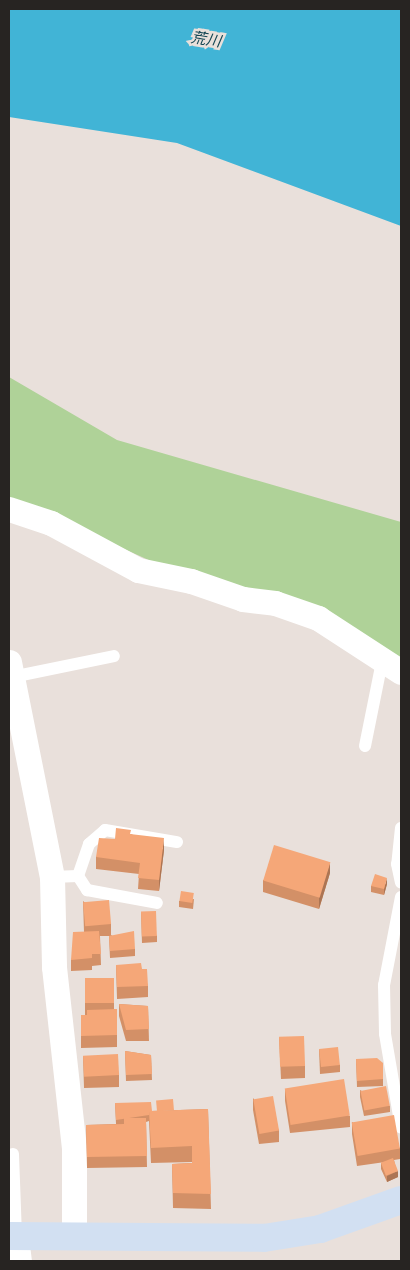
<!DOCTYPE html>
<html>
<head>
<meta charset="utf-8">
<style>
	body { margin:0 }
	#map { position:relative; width:410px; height:1270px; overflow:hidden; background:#e9e0db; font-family:"IBM Plex Sans","Noto Sans JP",sans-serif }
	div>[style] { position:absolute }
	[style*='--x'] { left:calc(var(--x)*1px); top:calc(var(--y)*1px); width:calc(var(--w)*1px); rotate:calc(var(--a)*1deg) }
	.green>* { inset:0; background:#afd298 }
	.water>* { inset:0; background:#41b4d6 }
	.lane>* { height:12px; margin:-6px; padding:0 6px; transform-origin:6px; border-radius:6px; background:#fff }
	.street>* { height:25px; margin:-12.5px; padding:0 12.5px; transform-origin:12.5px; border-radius:12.5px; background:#fff }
	.secondary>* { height:28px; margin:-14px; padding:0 14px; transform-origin:14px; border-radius:14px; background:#d2e0f2 }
	.wall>* { inset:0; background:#d39067 }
	.shaded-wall>* { inset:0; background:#ac7554 }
	.building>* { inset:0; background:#f5a778; transform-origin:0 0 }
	span { translate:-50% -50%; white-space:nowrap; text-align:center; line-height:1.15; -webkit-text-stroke:5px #e9e0db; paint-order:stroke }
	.water-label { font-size:15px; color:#134553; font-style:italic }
	.frame { position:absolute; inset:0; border:10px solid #272422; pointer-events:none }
</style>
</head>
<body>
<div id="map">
	<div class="green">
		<i style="clip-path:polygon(9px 377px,117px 440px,401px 522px,401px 658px,153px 562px,9px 497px)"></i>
	</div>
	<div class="water">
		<i style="clip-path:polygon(9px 9px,401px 9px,401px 226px,177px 143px,9px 117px)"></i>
	</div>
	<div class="lane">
		<i style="--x:12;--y:677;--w:104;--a:-11.6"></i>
		<i style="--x:365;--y:746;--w:91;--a:-78.6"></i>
		<i style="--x:401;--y:828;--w:36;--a:96"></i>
		<i style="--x:397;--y:864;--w:19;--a:78"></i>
		<i style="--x:78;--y:876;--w:17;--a:57"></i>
		<i style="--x:87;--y:890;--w:71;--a:10.5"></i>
		<i style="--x:52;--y:877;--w:26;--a:-2"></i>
		<i style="--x:78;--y:876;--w:34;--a:-71"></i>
		<i style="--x:89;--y:844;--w:21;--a:-41"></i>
		<i style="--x:105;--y:830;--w:73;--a:9.5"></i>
		<i style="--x:401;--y:897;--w:90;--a:100.9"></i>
		<i style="--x:384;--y:985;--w:49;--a:88.8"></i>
		<i style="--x:385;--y:1034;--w:95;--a:80.3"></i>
		<i style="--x:13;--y:1154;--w:83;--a:87.9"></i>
	</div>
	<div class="street">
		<i style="--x:9;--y:509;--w:44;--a:18.4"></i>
		<i style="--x:51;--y:523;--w:99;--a:28.4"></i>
		<i style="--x:138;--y:570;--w:54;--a:11.7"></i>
		<i style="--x:191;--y:581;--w:55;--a:19.1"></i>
		<i style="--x:243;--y:599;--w:32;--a:7"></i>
		<i style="--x:275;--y:603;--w:46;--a:19.2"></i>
		<i style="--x:318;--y:618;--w:99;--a:33"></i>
		<i style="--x:9;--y:662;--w:219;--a:78.7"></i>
		<i style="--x:52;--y:877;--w:90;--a:88.7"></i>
		<i style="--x:54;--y:967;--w:181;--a:83.7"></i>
		<i style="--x:74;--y:1147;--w:90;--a:90"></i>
		<i style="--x:16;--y:1237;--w:24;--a:83"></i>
	</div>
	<div class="secondary">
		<i style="--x:9;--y:1236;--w:255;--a:0.4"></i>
		<i style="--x:264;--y:1238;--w:57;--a:-9.1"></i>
		<i style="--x:320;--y:1229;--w:86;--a:-19.7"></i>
	</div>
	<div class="wall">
		<i style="clip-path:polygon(131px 834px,164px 850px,159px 891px,138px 889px,139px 874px,96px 869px,96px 857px,115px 839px)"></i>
		<i style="clip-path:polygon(330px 873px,319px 909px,263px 892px,263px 880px)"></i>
		<i style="clip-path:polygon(387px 884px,384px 895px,371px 892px,371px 886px)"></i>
		<i style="clip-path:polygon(194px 899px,193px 909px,179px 907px,179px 901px)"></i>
		<i style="clip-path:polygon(83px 901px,111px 924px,111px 935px,135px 949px,135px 956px,110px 958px,109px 936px,100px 936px,101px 965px,92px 966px,92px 970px,71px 971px,71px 960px,84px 932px)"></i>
		<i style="clip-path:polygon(141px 912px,157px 936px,157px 942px,142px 943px)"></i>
		<i style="clip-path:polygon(116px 965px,142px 969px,148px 986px,148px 997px,117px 999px)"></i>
		<i style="clip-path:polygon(114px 978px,114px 1009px,117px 1009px,117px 1047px,81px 1048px,81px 1015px,85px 1015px,85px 979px)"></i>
		<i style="clip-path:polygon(119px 1004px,148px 1006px,149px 1041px,126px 1041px,119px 1016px)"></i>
		<i style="clip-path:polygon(279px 1037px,305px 1066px,305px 1078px,281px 1079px)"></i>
		<i style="clip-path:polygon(319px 1049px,340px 1065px,340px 1072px,320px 1074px)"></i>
		<i style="clip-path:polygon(125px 1051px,151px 1055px,152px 1080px,126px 1081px)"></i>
		<i style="clip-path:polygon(83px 1056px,119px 1075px,119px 1087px,84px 1088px)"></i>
		<i style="clip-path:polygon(356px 1059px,383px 1063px,383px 1086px,357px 1087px)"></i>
		<i style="clip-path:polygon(285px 1089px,350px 1116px,350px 1127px,290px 1133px,285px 1101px)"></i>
		<i style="clip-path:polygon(360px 1090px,390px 1106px,390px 1112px,364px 1116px,360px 1097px)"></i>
		<i style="clip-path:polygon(253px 1098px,279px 1130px,279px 1142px,259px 1144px,253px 1110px)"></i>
		<i style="clip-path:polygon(115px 1103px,152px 1111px,208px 1109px,211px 1209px,173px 1208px,172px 1164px,192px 1163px,192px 1162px,151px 1163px,149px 1121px,146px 1122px,147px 1167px,87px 1168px,86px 1125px,116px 1124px)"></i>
		<i style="clip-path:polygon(352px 1122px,400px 1148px,400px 1159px,394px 1160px,398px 1177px,387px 1182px,381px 1169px,381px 1163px,385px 1162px,357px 1166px,352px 1134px)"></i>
	</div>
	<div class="shaded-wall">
		<i style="clip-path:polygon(164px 838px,164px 850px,159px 891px,159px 880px)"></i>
		<i style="clip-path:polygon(330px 862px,330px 873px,319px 909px,319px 897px)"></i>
		<i style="clip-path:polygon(387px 878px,387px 884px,384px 895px,384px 889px)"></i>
		<i style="clip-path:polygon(398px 1171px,398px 1177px,387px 1182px,387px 1176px)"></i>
	</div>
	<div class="building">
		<i style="clip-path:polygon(116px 828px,131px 830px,130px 834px,164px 838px,159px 880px,138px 878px,140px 863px,96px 857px,99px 838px,115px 839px)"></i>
		<i style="left:274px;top:845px;width:59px;height:37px;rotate:17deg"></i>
		<i style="clip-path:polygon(375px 874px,387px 878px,384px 889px,371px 886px)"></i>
		<i style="left:181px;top:891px;width:13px;height:10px;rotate:9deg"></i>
		<i style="left:109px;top:900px;width:24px;height:26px;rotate:85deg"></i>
		<i style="left:156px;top:911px;width:25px;height:15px;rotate:88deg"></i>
		<i style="clip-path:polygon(99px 931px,101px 954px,92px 954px,92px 958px,71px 960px,73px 932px)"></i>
		<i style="clip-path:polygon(134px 931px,135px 949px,110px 951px,109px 936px)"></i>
		<i style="clip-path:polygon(141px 963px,142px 969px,147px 969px,148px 986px,117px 987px,116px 965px)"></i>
		<i style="left:114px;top:978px;width:25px;height:29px;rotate:90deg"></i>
		<i style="clip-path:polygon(119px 1004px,148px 1006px,149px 1029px,126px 1030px)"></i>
		<i style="clip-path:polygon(117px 1009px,117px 1035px,81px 1036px,81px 1015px,87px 1015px,87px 1010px)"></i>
		<i style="left:304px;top:1036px;width:30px;height:25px;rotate:88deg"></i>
		<i style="left:338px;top:1047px;width:18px;height:19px;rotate:84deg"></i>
		<i style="clip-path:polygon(125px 1051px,151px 1055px,152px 1074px,126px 1075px)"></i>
		<i style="left:118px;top:1054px;width:21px;height:35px;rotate:87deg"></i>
		<i style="clip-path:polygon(377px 1058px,383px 1063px,383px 1079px,357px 1081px,356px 1059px)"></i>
		<i style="left:344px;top:1079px;width:37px;height:60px;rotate:81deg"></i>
		<i style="left:386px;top:1086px;width:20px;height:26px;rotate:79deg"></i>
		<i style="left:273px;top:1096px;width:35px;height:20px;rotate:80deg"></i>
		<i style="left:173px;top:1099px;width:11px;height:17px;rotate:85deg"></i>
		<i style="clip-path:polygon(151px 1102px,152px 1111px,149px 1111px,149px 1115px,116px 1120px,115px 1103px)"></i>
		<i style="clip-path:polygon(208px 1109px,211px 1194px,173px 1193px,172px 1164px,192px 1163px,192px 1146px,151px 1148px,149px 1111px)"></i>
		<i style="left:394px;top:1115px;width:34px;height:43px;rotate:80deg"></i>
		<i style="clip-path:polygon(124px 1118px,146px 1118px,147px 1156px,87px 1157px,86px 1125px,124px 1124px)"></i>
		<i style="left:393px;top:1158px;width:14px;height:13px;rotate:69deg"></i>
	</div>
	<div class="water-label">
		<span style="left:206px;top:39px;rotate:9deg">荒川</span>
	</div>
	<div class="frame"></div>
</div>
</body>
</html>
